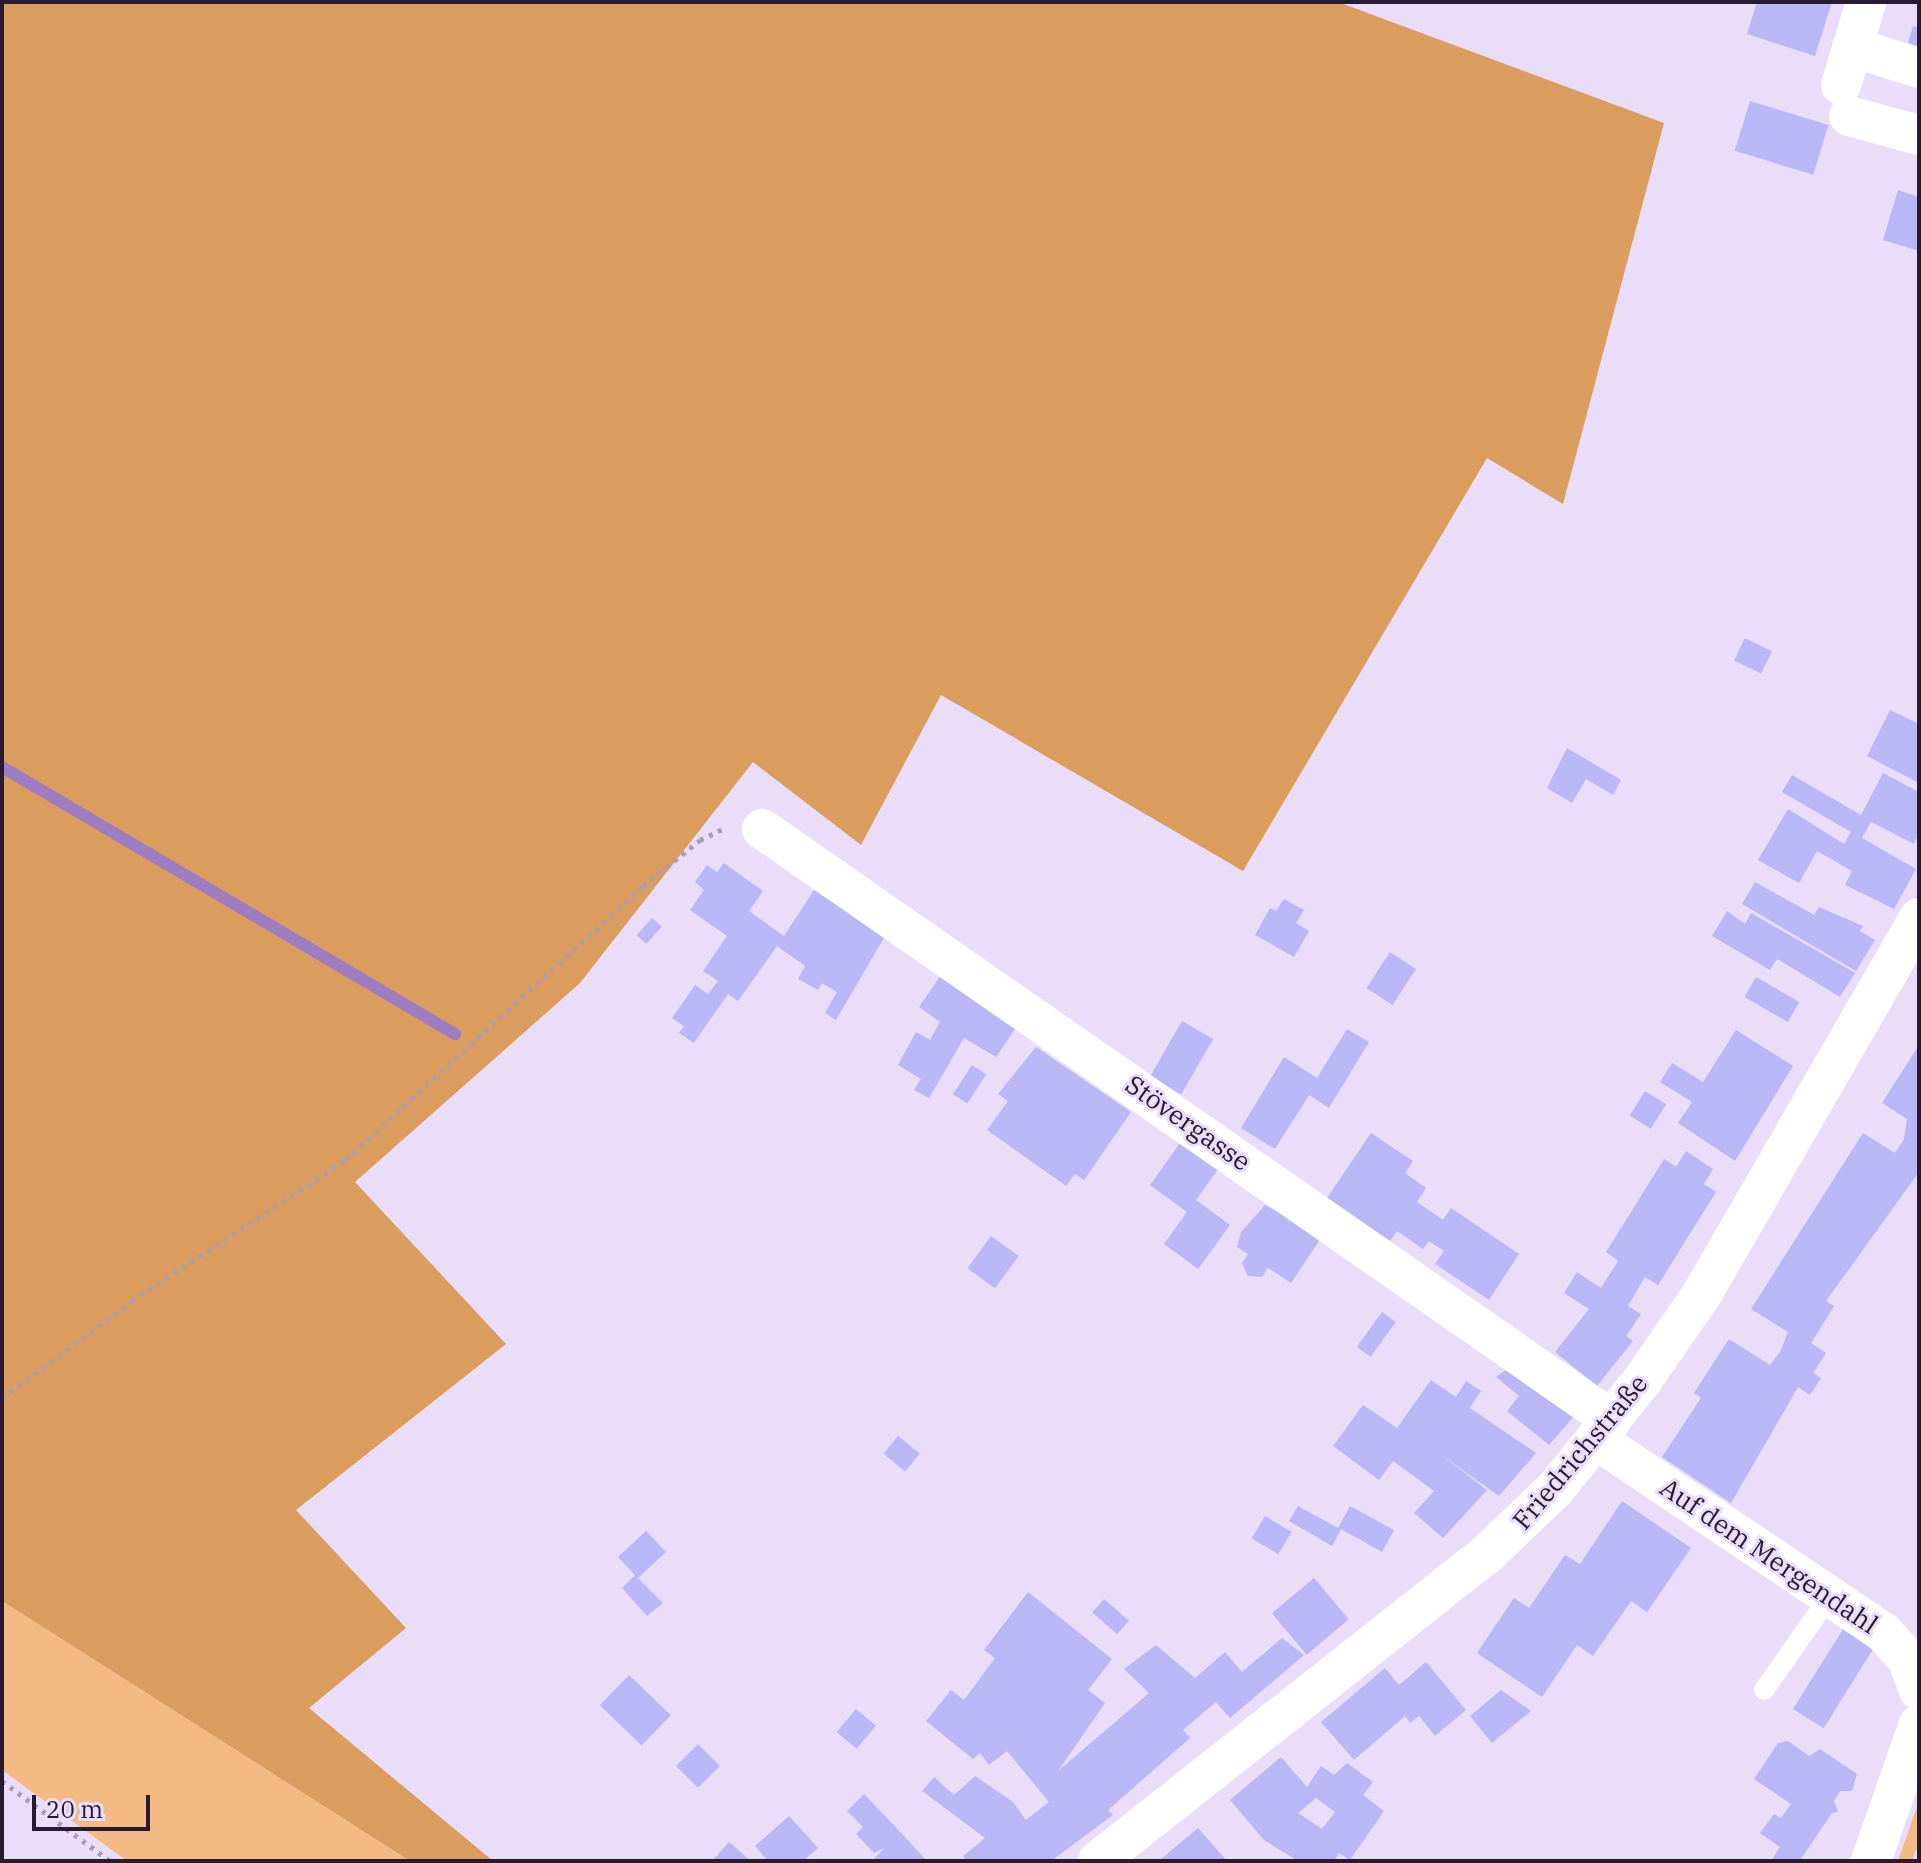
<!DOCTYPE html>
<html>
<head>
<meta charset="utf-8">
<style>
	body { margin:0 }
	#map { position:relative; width:1921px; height:1863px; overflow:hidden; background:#e9ddf9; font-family:"IBM Plex Serif",serif }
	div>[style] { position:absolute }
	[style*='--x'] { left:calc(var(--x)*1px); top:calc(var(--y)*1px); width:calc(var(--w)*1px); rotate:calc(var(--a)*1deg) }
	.green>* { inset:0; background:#f3ba83 }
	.forest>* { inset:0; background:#db9d5e }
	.stream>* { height:12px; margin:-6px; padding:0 6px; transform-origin:6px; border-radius:6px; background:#9e7cc2 }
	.building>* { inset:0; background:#b9b7f5; transform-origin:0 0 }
	.path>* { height:5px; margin-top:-2.5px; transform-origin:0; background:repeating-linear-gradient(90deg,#a89cb7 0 4px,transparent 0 10px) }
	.service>* { height:20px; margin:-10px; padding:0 10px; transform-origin:10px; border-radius:10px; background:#fff }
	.minor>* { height:40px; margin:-20px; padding:0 20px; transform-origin:20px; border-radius:20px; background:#fff }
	span { translate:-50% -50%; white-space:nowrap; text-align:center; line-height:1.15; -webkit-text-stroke:6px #e9ddf9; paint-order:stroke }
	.street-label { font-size:26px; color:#271b34 }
	.frame { position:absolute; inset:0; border:4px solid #271b34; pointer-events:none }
	.scale { position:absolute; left:32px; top:1795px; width:118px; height:36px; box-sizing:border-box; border:4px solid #271b34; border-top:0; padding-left:10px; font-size:24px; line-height:28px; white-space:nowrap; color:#271b34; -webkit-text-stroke:6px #e9ddf9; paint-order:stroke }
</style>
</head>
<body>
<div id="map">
	<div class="green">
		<i style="clip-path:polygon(2px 1601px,410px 1861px,127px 1861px,2px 1770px)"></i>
		<i style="clip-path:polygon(1919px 1801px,1919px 1843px,1912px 1861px,1898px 1861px)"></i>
	</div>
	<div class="forest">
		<i style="clip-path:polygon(2px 2px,1338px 2px,1664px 123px,1563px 504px,1487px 458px,1243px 871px,941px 695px,861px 845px,753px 762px,580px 983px,355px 1182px,506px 1344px,296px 1510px,406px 1628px,309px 1708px,493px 1861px,410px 1861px,2px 1601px)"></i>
	</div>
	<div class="stream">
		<i style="--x:2;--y:767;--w:526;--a:30.52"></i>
	</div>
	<div class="building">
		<i style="clip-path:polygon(1757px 2px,1832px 2px,1815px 56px,1747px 34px)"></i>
		<i style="clip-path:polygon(1913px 26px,1919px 28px,1919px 47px,1908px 43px)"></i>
		<i style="left:1750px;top:101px;width:82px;height:52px;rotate:17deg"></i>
		<i style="clip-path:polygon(1898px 190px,1919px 197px,1919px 251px,1883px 240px)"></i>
		<i style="left:1745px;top:638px;width:30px;height:25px;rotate:26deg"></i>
		<i style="clip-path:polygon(1890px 710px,1919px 724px,1919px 783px,1867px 756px)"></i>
		<i style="clip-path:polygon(1567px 748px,1621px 780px,1613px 795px,1586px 779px,1572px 803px,1547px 788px)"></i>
		<i style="clip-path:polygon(1883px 773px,1919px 792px,1919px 833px,1914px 844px,1871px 822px,1862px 838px,1916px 869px,1894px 909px,1845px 885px,1852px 871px,1817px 851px,1799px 883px,1758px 860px,1788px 809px,1844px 844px,1851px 832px,1782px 792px,1792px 775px,1861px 815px)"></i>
		<i style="clip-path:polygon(724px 863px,763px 891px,749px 911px,784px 936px,814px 890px,885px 936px,836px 1020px,825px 1013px,837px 992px,822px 983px,818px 990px,798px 979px,805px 966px,777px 946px,738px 1001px,728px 994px,694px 1043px,679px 1033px,684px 1026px,672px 1018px,695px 985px,708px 994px,718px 981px,703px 971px,727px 936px,690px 910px,704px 890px,695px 882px,707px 865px,717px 872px)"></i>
		<i style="clip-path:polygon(1755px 882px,1814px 915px,1819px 907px,1863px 926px,1860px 931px,1875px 940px,1856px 971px,1742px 904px)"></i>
		<i style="clip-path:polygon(1284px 899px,1304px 910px,1296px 923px,1309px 931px,1294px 957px,1255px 935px,1270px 908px,1276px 911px)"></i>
		<i style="clip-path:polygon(1727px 911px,1745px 924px,1751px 913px,1855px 973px,1840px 997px,1777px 959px,1770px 970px,1712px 936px)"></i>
		<i style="left:652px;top:918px;width:13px;height:23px;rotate:42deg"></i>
		<i style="left:1390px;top:952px;width:31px;height:43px;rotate:33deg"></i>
		<i style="clip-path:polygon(941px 975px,1017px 1026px,996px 1057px,964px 1038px,929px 1098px,914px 1090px,921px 1079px,898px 1065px,916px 1032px,930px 1040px,940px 1022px,919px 1007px)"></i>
		<i style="left:1756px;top:977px;width:50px;height:23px;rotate:30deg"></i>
		<i style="left:1182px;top:1021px;width:36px;height:64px;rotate:30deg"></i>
		<i style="clip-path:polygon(1347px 1029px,1369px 1042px,1329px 1108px,1309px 1095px,1275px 1149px,1241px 1128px,1284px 1057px,1317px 1078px)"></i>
		<i style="clip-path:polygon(1736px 1030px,1793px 1066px,1735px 1161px,1678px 1123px,1692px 1102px,1660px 1082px,1672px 1063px,1703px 1082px)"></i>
		<i style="clip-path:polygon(1919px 1045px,1919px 1172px,1826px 1301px,1834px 1306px,1811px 1343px,1826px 1353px,1813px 1373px,1821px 1378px,1810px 1395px,1798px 1387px,1731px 1503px,1662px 1457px,1701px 1398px,1694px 1393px,1729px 1339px,1770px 1365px,1780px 1352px,1788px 1332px,1751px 1309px,1863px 1133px,1895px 1153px,1904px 1139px,1907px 1119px,1882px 1103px)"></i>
		<i style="clip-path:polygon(1036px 1047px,1131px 1112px,1084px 1180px,1075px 1174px,1066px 1186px,987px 1130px,1008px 1101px,998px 1094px)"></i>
		<i style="left:972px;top:1065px;width:17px;height:35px;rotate:33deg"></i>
		<i style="left:1645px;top:1091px;width:25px;height:29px;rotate:32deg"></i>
		<i style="clip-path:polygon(1371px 1133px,1413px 1161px,1405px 1173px,1426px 1188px,1417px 1202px,1443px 1220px,1451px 1208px,1519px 1254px,1489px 1300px,1435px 1264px,1444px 1251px,1429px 1241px,1423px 1249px,1397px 1231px,1390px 1241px,1327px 1198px)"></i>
		<i style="clip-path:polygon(1180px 1143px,1218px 1169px,1196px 1200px,1230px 1225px,1198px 1269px,1164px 1244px,1187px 1212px,1150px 1185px)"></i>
		<i style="clip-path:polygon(1686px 1151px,1713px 1169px,1704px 1184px,1716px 1192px,1658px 1285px,1645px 1277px,1628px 1306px,1641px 1314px,1626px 1336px,1633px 1341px,1597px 1386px,1555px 1352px,1589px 1309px,1564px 1293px,1577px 1272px,1601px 1288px,1618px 1261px,1606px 1252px,1664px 1159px,1676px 1167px)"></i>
		<i style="clip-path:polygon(1265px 1205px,1311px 1230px,1319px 1241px,1291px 1283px,1268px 1268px,1262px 1277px,1248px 1276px,1242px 1263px,1248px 1254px,1237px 1247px,1241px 1232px)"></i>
		<i style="left:991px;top:1236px;width:34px;height:40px;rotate:36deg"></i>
		<i style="left:1382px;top:1312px;width:17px;height:43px;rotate:36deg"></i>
		<i style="clip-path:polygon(1514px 1364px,1575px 1415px,1549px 1445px,1507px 1411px,1519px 1396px,1496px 1377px)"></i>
		<i style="clip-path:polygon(1431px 1380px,1456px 1397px,1466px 1381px,1481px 1391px,1470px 1408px,1536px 1453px,1499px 1496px,1439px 1453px,1487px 1490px,1443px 1538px,1414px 1513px,1434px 1491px,1393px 1461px,1379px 1480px,1333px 1446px,1363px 1405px,1397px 1428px)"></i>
		<i style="left:898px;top:1436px;width:28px;height:23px;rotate:39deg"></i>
		<i style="clip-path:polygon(1622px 1501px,1691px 1548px,1647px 1612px,1631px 1601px,1593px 1656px,1577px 1645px,1542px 1697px,1477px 1653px,1514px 1598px,1529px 1608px,1565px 1555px,1580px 1564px)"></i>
		<i style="clip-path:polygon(1298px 1506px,1338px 1528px,1350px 1506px,1394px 1530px,1382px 1552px,1341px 1529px,1332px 1546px,1289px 1521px)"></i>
		<i style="left:1265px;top:1516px;width:31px;height:26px;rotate:31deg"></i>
		<i style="clip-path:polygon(646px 1531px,666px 1552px,638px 1578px,663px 1603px,647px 1616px,622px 1588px,635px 1575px,618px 1557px)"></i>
		<i style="left:1314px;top:1578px;width:54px;height:55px;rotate:50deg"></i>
		<i style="clip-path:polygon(1028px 1592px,1112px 1659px,1088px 1690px,1105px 1703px,1058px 1771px,1149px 1693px,1124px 1669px,1156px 1645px,1195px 1678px,1225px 1652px,1242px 1672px,1282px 1638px,1304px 1655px,1230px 1718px,1216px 1702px,1183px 1730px,1190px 1738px,1108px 1810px,1113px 1815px,1051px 1861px,967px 1861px,963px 1856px,985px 1838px,922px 1791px,934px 1777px,954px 1795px,975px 1776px,1013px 1802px,1026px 1820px,1049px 1802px,1007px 1751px,989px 1765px,980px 1753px,973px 1759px,926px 1721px,951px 1690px,964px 1700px,995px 1658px,984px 1650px)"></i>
		<i style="left:1104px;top:1599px;width:33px;height:18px;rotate:41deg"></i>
		<i style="left:1845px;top:1626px;width:36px;height:98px;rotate:32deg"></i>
		<i style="clip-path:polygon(1426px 1662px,1466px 1710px,1435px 1736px,1419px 1716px,1410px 1723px,1405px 1716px,1354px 1760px,1321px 1722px,1385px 1668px,1399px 1685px)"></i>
		<i style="left:629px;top:1675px;width:58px;height:42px;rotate:44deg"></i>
		<i style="clip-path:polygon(1501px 1690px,1531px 1711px,1492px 1743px,1470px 1716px)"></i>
		<i style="left:856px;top:1709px;width:26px;height:30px;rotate:40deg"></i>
		<i style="clip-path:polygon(1788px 1741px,1809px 1756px,1820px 1749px,1857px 1774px,1852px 1791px,1840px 1791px,1834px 1801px,1838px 1812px,1832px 1813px,1801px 1859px,1804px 1861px,1771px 1861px,1780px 1847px,1760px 1833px,1774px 1814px,1781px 1818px,1791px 1804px,1754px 1779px,1778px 1743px)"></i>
		<i style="left:698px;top:1744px;width:31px;height:31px;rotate:45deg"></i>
		<i style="clip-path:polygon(evenodd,1281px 1757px,1307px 1787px,1321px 1766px,1334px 1775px,1347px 1763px,1373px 1782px,1363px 1795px,1384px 1811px,1350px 1860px,1339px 1853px,1334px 1861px,1298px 1861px,1264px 1840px,1230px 1800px,1281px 1757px,1316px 1798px,1335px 1812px,1322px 1829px,1298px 1813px,1316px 1798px)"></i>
		<i style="clip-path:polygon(864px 1794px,904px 1836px,927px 1861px,872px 1861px,884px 1848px,874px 1853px,856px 1834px,863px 1827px,847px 1811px)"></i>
		<i style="clip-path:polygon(789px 1816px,818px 1848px,803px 1861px,768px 1861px,755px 1846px)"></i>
		<i style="clip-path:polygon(1198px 1828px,1227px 1861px,1159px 1861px,1167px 1854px)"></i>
		<i style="clip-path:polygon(729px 1842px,751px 1861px,712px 1861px)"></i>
	</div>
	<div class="path">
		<i style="--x:2;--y:1398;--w:162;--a:-36.7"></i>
		<i style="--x:132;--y:1301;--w:255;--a:-33.5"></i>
		<i style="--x:345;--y:1160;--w:405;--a:-42.6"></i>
		<i style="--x:643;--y:886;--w:73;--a:-38.9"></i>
		<i style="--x:700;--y:840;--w:25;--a:-26"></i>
		<i style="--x:2;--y:1781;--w:134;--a:36.5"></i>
	</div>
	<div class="service">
		<i style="--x:1764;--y:1690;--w:115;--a:-54.9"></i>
	</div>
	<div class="minor">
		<i style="--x:1852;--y:47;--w:70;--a:17.4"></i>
		<i style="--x:1841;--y:85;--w:87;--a:-73.2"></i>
		<i style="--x:1849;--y:116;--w:73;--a:15.2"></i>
		<i style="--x:762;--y:829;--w:1035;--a:34.81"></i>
		<i style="--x:1597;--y:1440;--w:344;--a:33.9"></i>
		<i style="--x:1883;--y:1632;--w:38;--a:48"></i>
		<i style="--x:1908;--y:1660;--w:32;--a:70"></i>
		<i style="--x:1098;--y:1861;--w:494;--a:-38.3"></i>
		<i style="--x:1486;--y:1555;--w:97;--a:-43.7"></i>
		<i style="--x:1556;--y:1488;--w:141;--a:-51.3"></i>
		<i style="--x:1644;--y:1378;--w:102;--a:-55.4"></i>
		<i style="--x:1702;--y:1294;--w:434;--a:-60"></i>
		<i style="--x:1871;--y:1861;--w:145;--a:-70.7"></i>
	</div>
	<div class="street-label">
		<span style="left:1188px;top:1123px;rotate:35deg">Stövergasse</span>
		<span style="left:1580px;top:1452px;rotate:-50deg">Friedrichstraße</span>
		<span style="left:1769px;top:1556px;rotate:34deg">Auf dem Mergendahl</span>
	</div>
	<div class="frame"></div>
	<div class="scale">20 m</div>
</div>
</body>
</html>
